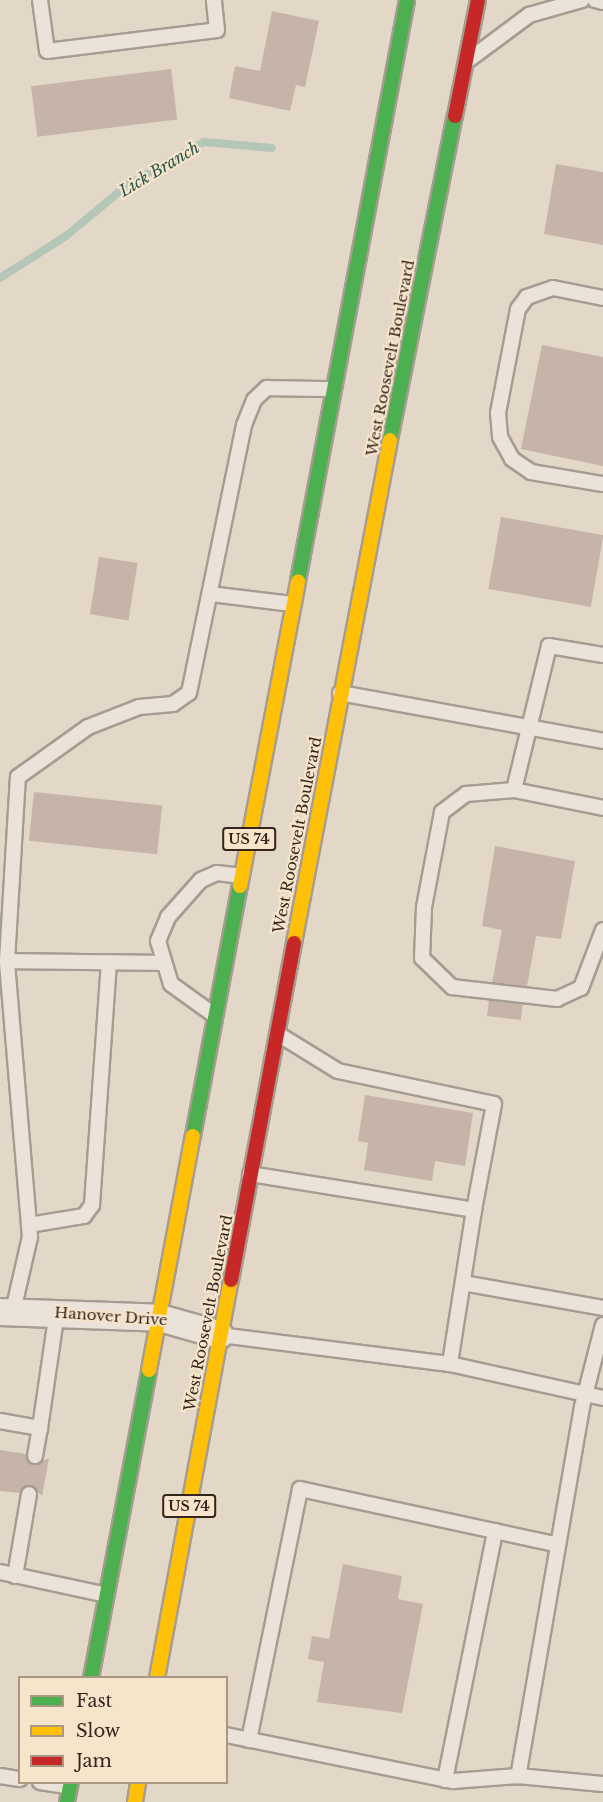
<!DOCTYPE html>
<html>
<head>
<meta charset="utf-8">
<style>
	body { margin:0 }
	#map { position:relative; width:603px; height:1802px; overflow:hidden; background:#e3d7c7; font-family:"Libre Baskerville",serif }
	div>[style] { position:absolute }
	[style*='--x'] { left:calc(var(--x)*1px); top:calc(var(--y)*1px); width:calc(var(--w)*1px); rotate:calc(var(--a)*1deg) }
	.stream>* { height:8px; margin:-4px; padding:0 4px; transform-origin:4px; border-radius:4px; background:#b4c6b8 }
	.building>* { inset:0; background:#c6b4a8; transform-origin:0 0 }
	.roads { filter:drop-shadow(2px 0 #a79c91) drop-shadow(-2px 0 #a79c91) drop-shadow(0 2px #a79c91) drop-shadow(0 -2px #a79c91) }
	.lane>* { height:14px; margin:-7px; padding:0 7px; transform-origin:7px; border-radius:7px; background:#ebe3d9 }
	.street>* { height:26px; margin:-13px; padding:0 13px; transform-origin:13px; border-radius:13px; background:#ebe3d9 }
	.fast>* { height:14px; margin:-7px; padding:0 7px; transform-origin:7px; border-radius:7px; background:#4caf50 }
	.slow>* { height:14px; margin:-7px; padding:0 7px; transform-origin:7px; border-radius:7px; background:#ffc107 }
	.jam>* { height:14px; margin:-7px; padding:0 7px; transform-origin:7px; border-radius:7px; background:#c62828 }
	span { translate:-50% -50%; white-space:nowrap; text-align:center; line-height:1.15; -webkit-text-stroke:4.5px #f6e4cb; paint-order:stroke }
	.shield-label span { padding:2px 4px; background:#f6e4cb; border:2px solid; border-radius:4px; -webkit-text-stroke-width:0 }
	.shield-label { font-size:14px; color:#35241a; font-weight:700 }
	.street-label { font-size:15px; color:#35241a }
	.water-label { font-size:16px; color:#29554c; font-style:italic }
	.legend { position:absolute; left:18px; top:1676px; width:210px; height:108px; box-sizing:border-box; background:#f6e4cb; border:2px solid #a99784; margin:0; padding:8px 10px; list-style:none; font-size:18px; color:#35241a }
	.legend li { display:flex; align-items:center; gap:12px; height:30px }
	.legend b { width:30px; border:2px solid #a99784 }
</style>
</head>
<body>
<div id="map">
	<div class="stream">
		<i style="--x:0;--y:278;--w:78;--a:-32.5"></i>
		<i style="--x:66;--y:236;--w:78;--a:-39.8"></i>
		<i style="--x:126;--y:186;--w:90;--a:-29.4"></i>
		<i style="--x:204;--y:142;--w:68;--a:5"></i>
	</div>
	<div class="building">
		<i style="clip-path:polygon(272px 11px,319px 21px,305px 87px,296px 85px,290px 111px,229px 98px,235px 66px,260px 71px)"></i>
		<i style="left:171px;top:69px;width:51px;height:141px;rotate:83deg"></i>
		<i style="clip-path:polygon(556px 164px,603px 172px,603px 245px,544px 234px)"></i>
		<i style="clip-path:polygon(542px 345px,603px 357px,603px 466px,521px 449px)"></i>
		<i style="left:501px;top:517px;width:104px;height:73px;rotate:10deg"></i>
		<i style="left:99px;top:557px;width:39px;height:58px;rotate:9deg"></i>
		<i style="left:34px;top:792px;width:129px;height:49px;rotate:6deg"></i>
		<i style="clip-path:polygon(495px 846px,575px 861px,561px 939px,536px 936px,527px 986px,492px 983px,502px 930px,482px 926px)"></i>
		<i style="left:489px;top:1000px;width:34px;height:16px;rotate:7deg"></i>
		<i style="clip-path:polygon(365px 1095px,473px 1113px,465px 1166px,435px 1161px,432px 1181px,364px 1170px,368px 1143px,358px 1141px)"></i>
		<i style="clip-path:polygon(0 1450px,26px 1454px,34px 1465px,49px 1458px,42px 1496px,30px 1485px,20px 1493px,0 1491px)"></i>
		<i style="clip-path:polygon(343px 1564px,402px 1576px,398px 1599px,423px 1604px,402px 1713px,317px 1702px,324px 1662px,308px 1659px,312px 1636px,329px 1639px)"></i>
	</div>
	<div class="roads">
		<div class="lane">
			<i style="--x:40;--y:0;--w:51;--a:82.2"></i>
			<i style="--x:47;--y:51;--w:171;--a:-7"></i>
			<i style="--x:217;--y:30;--w:30;--a:-96"></i>
			<i style="--x:595;--y:0;--w:8;--a:14"></i>
			<i style="--x:470;--y:59;--w:74;--a:-36.7"></i>
			<i style="--x:529;--y:15;--w:55;--a:-15.8"></i>
			<i style="--x:603;--y:298;--w:51;--a:-168.7"></i>
			<i style="--x:553;--y:288;--w:28;--a:161"></i>
			<i style="--x:527;--y:297;--w:15;--a:127"></i>
			<i style="--x:518;--y:309;--w:106;--a:100.9"></i>
			<i style="--x:498;--y:413;--w:24;--a:85"></i>
			<i style="--x:500;--y:437;--w:25;--a:61"></i>
			<i style="--x:512;--y:459;--w:23;--a:34"></i>
			<i style="--x:531;--y:472;--w:73;--a:9.5"></i>
			<i style="--x:210;--y:594;--w:84;--a:6.9"></i>
			<i style="--x:603;--y:655;--w:55;--a:-170.5"></i>
			<i style="--x:549;--y:646;--w:148;--a:103.7"></i>
			<i style="--x:514;--y:790;--w:91;--a:11.4"></i>
			<i style="--x:340;--y:693;--w:267;--a:10.3"></i>
			<i style="--x:514;--y:790;--w:48;--a:175.2"></i>
			<i style="--x:466;--y:794;--w:30;--a:143"></i>
			<i style="--x:442;--y:812;--w:97;--a:100.7"></i>
			<i style="--x:424;--y:907;--w:51;--a:92.2"></i>
			<i style="--x:422;--y:958;--w:42;--a:44"></i>
			<i style="--x:452;--y:987;--w:106;--a:6.5"></i>
			<i style="--x:557;--y:999;--w:26;--a:-25"></i>
			<i style="--x:581;--y:988;--w:62;--a:-69.2"></i>
			<i style="--x:7;--y:961;--w:184;--a:-86.6"></i>
			<i style="--x:18;--y:777;--w:86;--a:-35.5"></i>
			<i style="--x:88;--y:727;--w:55;--a:-21.4"></i>
			<i style="--x:139;--y:707;--w:34;--a:-5"></i>
			<i style="--x:173;--y:704;--w:19;--a:-35"></i>
			<i style="--x:189;--y:693;--w:274;--a:-78.4"></i>
			<i style="--x:244;--y:425;--w:27;--a:-68"></i>
			<i style="--x:254;--y:400;--w:18;--a:-43"></i>
			<i style="--x:267;--y:388;--w:66;--a:0.9"></i>
			<i style="--x:214;--y:1015;--w:53;--a:-144.2"></i>
			<i style="--x:171;--y:984;--w:45;--a:-106.8"></i>
			<i style="--x:158;--y:941;--w:26;--a:-67"></i>
			<i style="--x:168;--y:917;--w:50;--a:-48.3"></i>
			<i style="--x:201;--y:880;--w:17;--a:-24"></i>
			<i style="--x:217;--y:873;--w:25;--a:7"></i>
			<i style="--x:278;--y:1034;--w:70;--a:31.7"></i>
			<i style="--x:338;--y:1071;--w:159;--a:11.9"></i>
			<i style="--x:494;--y:1104;--w:108;--a:100.7"></i>
			<i style="--x:250;--y:1174;--w:227;--a:9.1"></i>
			<i style="--x:474;--y:1210;--w:156;--a:98.9"></i>
			<i style="--x:450;--y:1364;--w:157;--a:12.5"></i>
			<i style="--x:29;--y:1225;--w:56;--a:-9.3"></i>
			<i style="--x:84;--y:1216;--w:14;--a:-54"></i>
			<i style="--x:92;--y:1205;--w:243;--a:-86"></i>
			<i style="--x:463;--y:1283;--w:142;--a:10.1"></i>
			<i style="--x:13;--y:1311;--w:76;--a:-77.1"></i>
			<i style="--x:30;--y:1237;--w:277;--a:-94.8"></i>
			<i style="--x:7;--y:961;--w:155;--a:0.7"></i>
			<i style="--x:603;--y:1325;--w:85;--a:104.4"></i>
			<i style="--x:582;--y:1407;--w:375;--a:99.8"></i>
			<i style="--x:518;--y:1776;--w:85;--a:5.4"></i>
			<i style="--x:220;--y:1335;--w:232;--a:7.2"></i>
			<i style="--x:0;--y:1421;--w:41;--a:9.9"></i>
			<i style="--x:40;--y:1428;--w:118;--a:-81.7"></i>
			<i style="--x:35;--y:1456;--w:28;--a:-80"></i>
			<i style="--x:0;--y:1572;--w:109;--a:12.1"></i>
			<i style="--x:15;--y:1576;--w:83;--a:-80.3"></i>
			<i style="--x:226;--y:1735;--w:232;--a:11.5"></i>
			<i style="--x:453;--y:1781;--w:65;--a:-4.4"></i>
			<i style="--x:249;--y:1740;--w:256;--a:-78.5"></i>
			<i style="--x:300;--y:1489;--w:264;--a:12.2"></i>
			<i style="--x:0;--y:1776;--w:20;--a:9"></i>
			<i style="--x:445;--y:1780;--w:254;--a:-78.6"></i>
			<i style="--x:40;--y:1782;--w:30;--a:9"></i>
		</div>
		<div class="street">
			<i style="--x:0;--y:1312;--w:160;--a:2.1"></i>
			<i style="--x:160;--y:1318;--w:62;--a:15.8"></i>
		</div>
		<div class="fast">
			<i style="--x:390;--y:440;--w:330;--a:-78.7"></i>
			<i style="--x:298;--y:581;--w:591;--a:-79.37"></i>
			<i style="--x:193;--y:1136;--w:254;--a:-79.4"></i>
			<i style="--x:91;--y:1678;--w:313;--a:-79.3"></i>
			<i style="--x:67;--y:1802;--w:20;--a:-79"></i>
		</div>
		<div class="slow">
			<i style="--x:240;--y:886;--w:310;--a:-79.2"></i>
			<i style="--x:294;--y:943;--w:512;--a:-79.19"></i>
			<i style="--x:149;--y:1370;--w:238;--a:-79.4"></i>
			<i style="--x:157;--y:1678;--w:405;--a:-79.5"></i>
			<i style="--x:135;--y:1802;--w:20;--a:-81"></i>
		</div>
		<div class="jam">
			<i style="--x:455;--y:116;--w:118;--a:-78.8"></i>
			<i style="--x:231;--y:1280;--w:343;--a:-79.4"></i>
		</div>
	</div>
	<div class="shield-label">
		<span style="left:249px;top:839px">US 74</span>
		<span style="left:189px;top:1506px">US 74</span>
	</div>
	<div class="street-label">
		<span style="left:390px;top:358px;rotate:-79deg">West Roosevelt Boulevard</span>
		<span style="left:297px;top:835px;rotate:-79deg">West Roosevelt Boulevard</span>
		<span style="left:208px;top:1313px;rotate:-79deg">West Roosevelt Boulevard</span>
		<span style="left:111px;top:1316px;rotate:4deg">Hanover Drive</span>
	</div>
	<div class="water-label">
		<span style="left:159px;top:169px;rotate:-31deg">Lick Branch</span>
	</div>
	<ul class="legend">
	<li><b style="height:8px;background:#4caf50"></b>Fast</li>
	<li><b style="height:8px;background:#ffc107"></b>Slow</li>
	<li><b style="height:8px;background:#c62828"></b>Jam</li>
	</ul>
</div>
</body>
</html>
